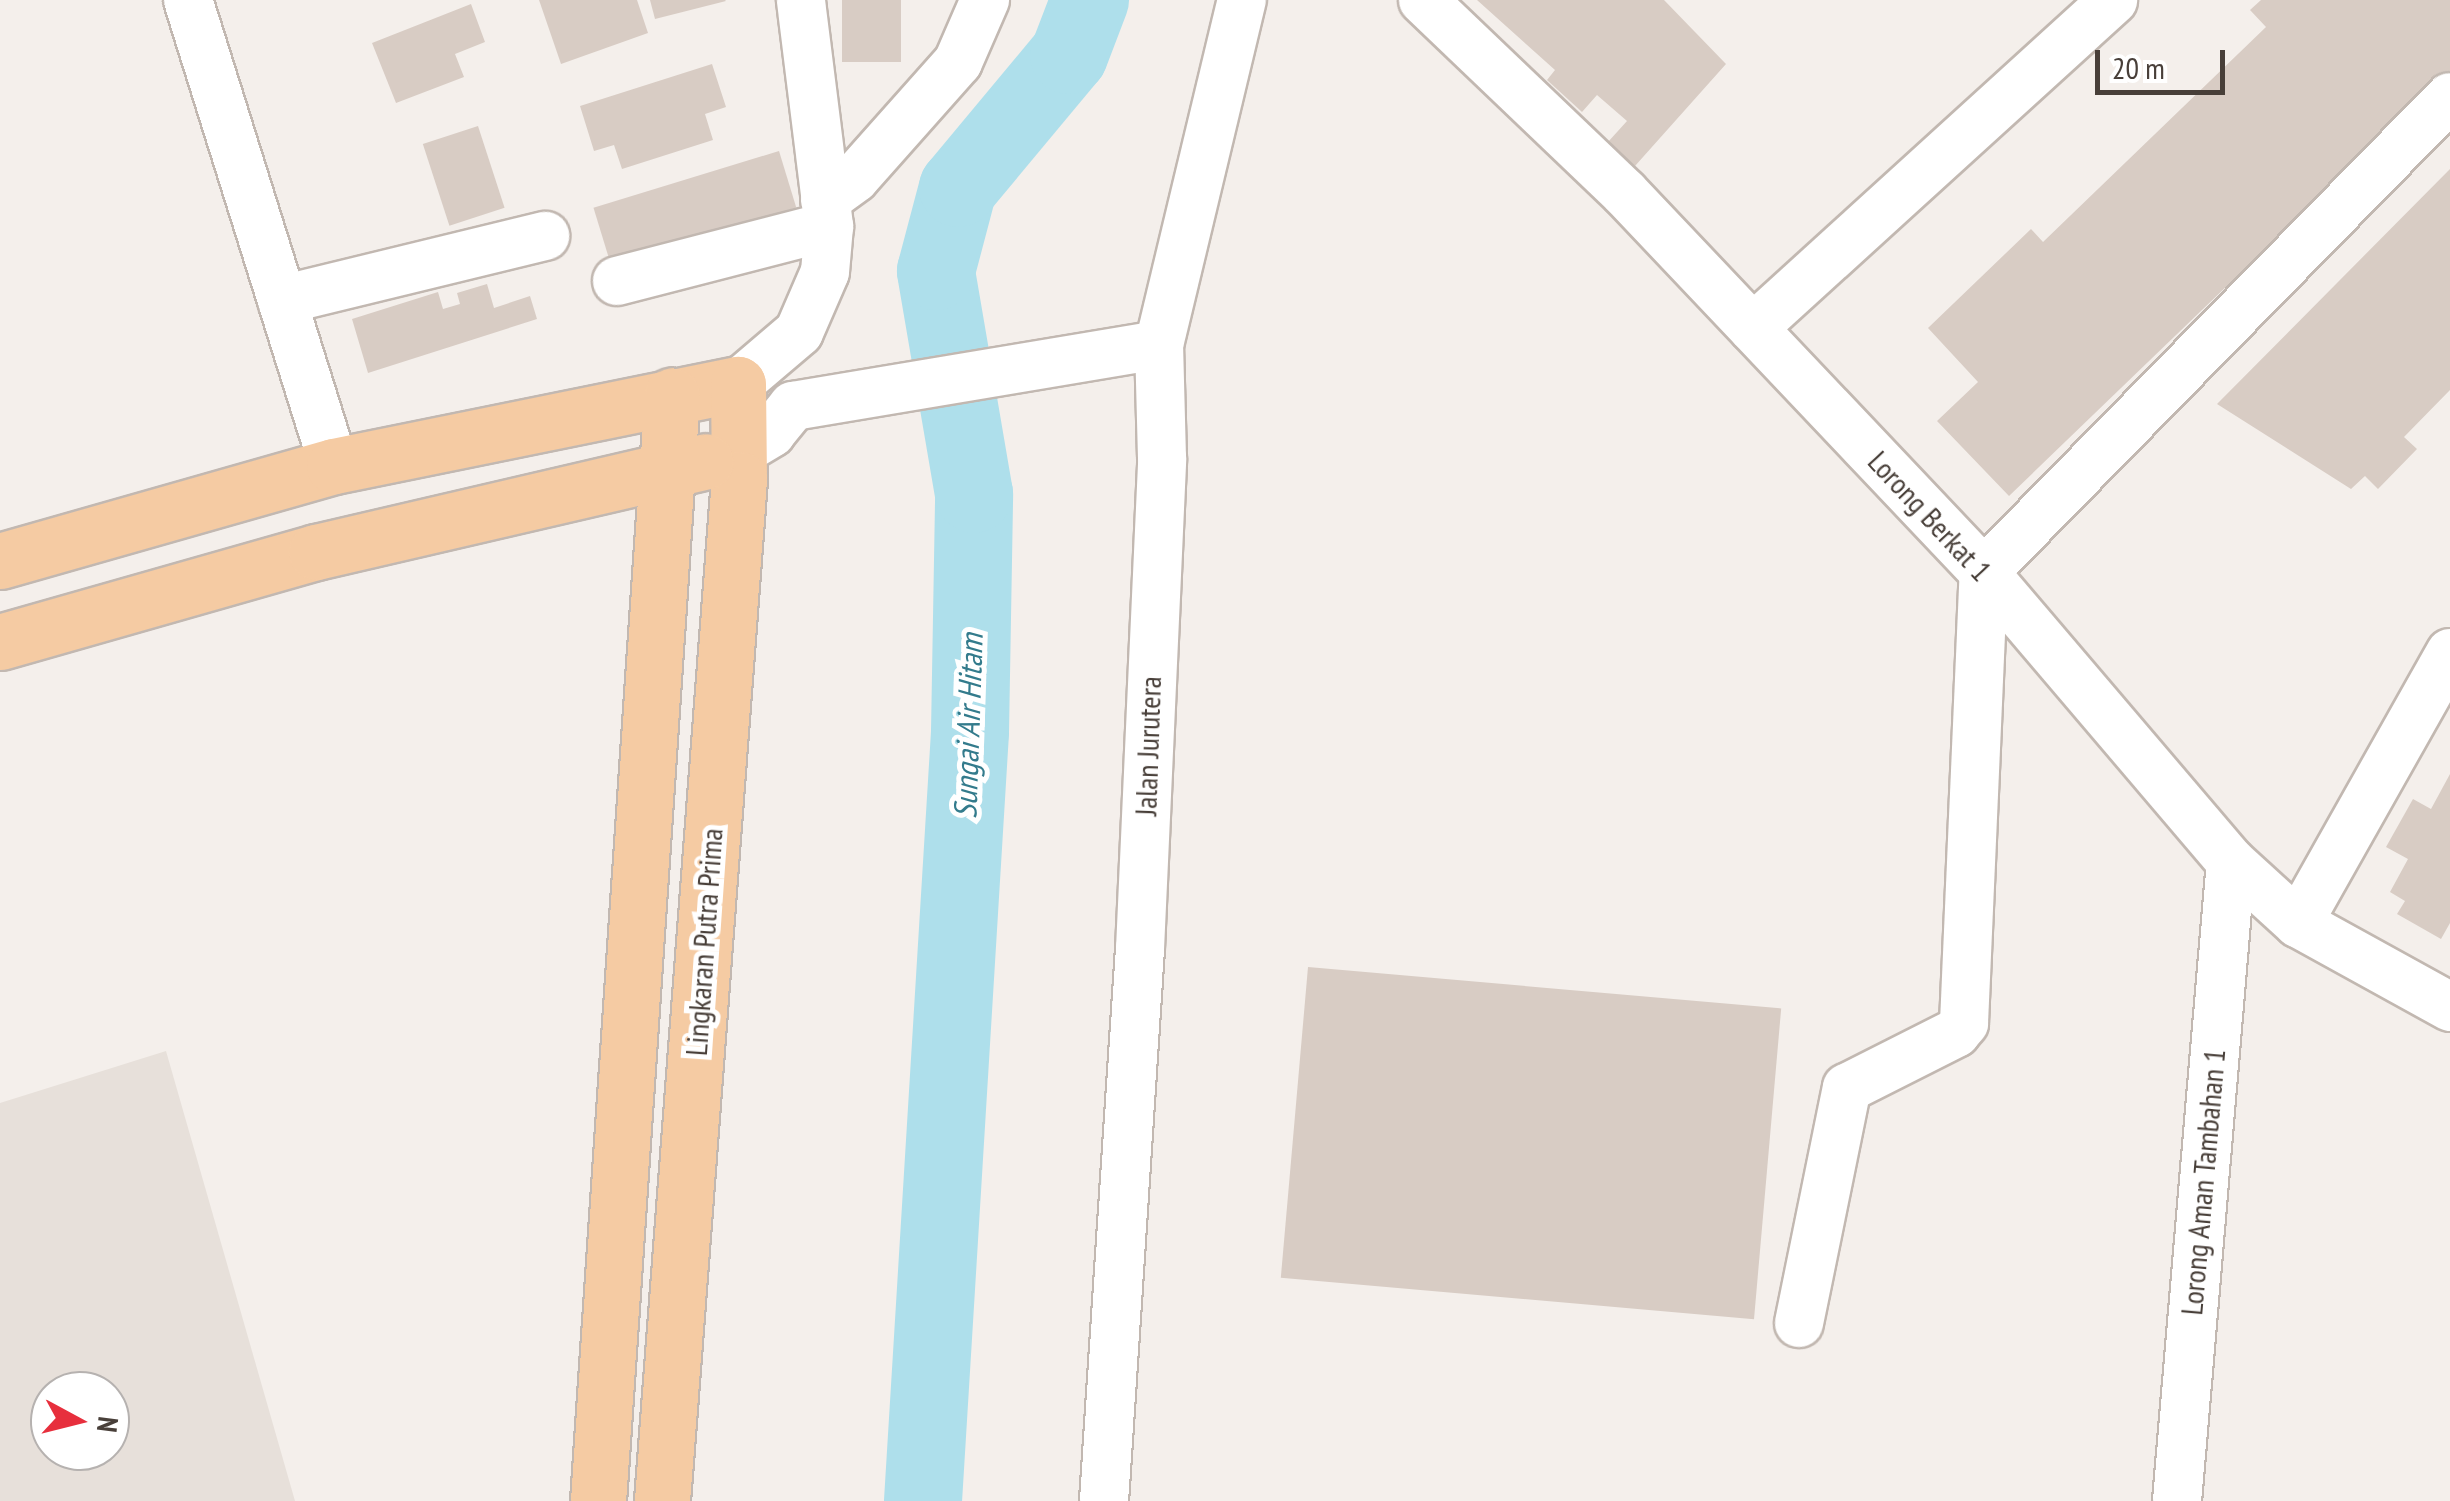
<!DOCTYPE html>
<html>
<head>
<meta charset="utf-8">
<style>
	body { margin:0 }
	#map { position:relative; width:2450px; height:1501px; overflow:hidden; background:#f4efeb; font-family:"PT Sans Narrow",sans-serif }
	div>[style] { position:absolute }
	[style*='--x'] { left:calc(var(--x)*1px); top:calc(var(--y)*1px); width:calc(var(--w)*1px); rotate:calc(var(--a)*1deg) }
	.residential>* { inset:0; background:#e7e0da }
	.river>* { height:78px; margin:-39px; padding:0 39px; transform-origin:39px; border-radius:39px; background:#aedfeb }
	.building>* { inset:0; background:#d8ccc4; transform-origin:0 0 }
	.roads { filter:drop-shadow(2px 0 #c2b8b1) drop-shadow(-2px 0 #c2b8b1) drop-shadow(0 2px #c2b8b1) drop-shadow(0 -2px #c2b8b1) }
	.minor>* { height:48px; margin:-24px; padding:0 24px; transform-origin:24px; border-radius:24px; background:#fff }
	.major>* { height:55px; margin:-27.5px; padding:0 27.5px; transform-origin:27.5px; border-radius:27.5px; background:#f5cba3 }
	span { translate:-50% -50%; white-space:nowrap; text-align:center; line-height:1.15; -webkit-text-stroke:10px #fff; paint-order:stroke }
	.street-label { font-size:30px; color:#483f39 }
	.water-label { font-size:32px; color:#337b8c; font-style:italic }
	.north { position:absolute; left:30px; top:1371px; width:100px; height:100px; box-sizing:border-box; background:#fff; border:2px solid #b6b2b0; border-radius:50%; rotate:97deg; font-size:28px; font-weight:700; line-height:40px; text-align:center; color:#483f39 }
	.north::after { content:''; display:block; margin:auto; width:35px; height:45px; background:#e72f3d; clip-path:polygon(50% 0,100% 100%,50% 72%,0 100%) }
	.scale { position:absolute; left:2095px; top:50px; width:130px; height:45px; box-sizing:border-box; border:5px solid #483f39; border-top:0; padding-left:12px; font-size:30px; line-height:35px; white-space:nowrap; color:#483f39; -webkit-text-stroke:8px #fff; paint-order:stroke }
</style>
</head>
<body>
<div id="map">
	<div class="residential">
		<i style="clip-path:polygon(evenodd,166px 1051px,295px 1501px,0 1501px,0 1103px,166px 1051px,50px 1391px,110px 1391px,110px 1451px,50px 1451px,50px 1391px)"></i>
	</div>
	<div class="river">
		<i style="--x:923;--y:1501;--w:770;--a:-86.5"></i>
		<i style="--x:970;--y:732;--w:238;--a:-89"></i>
		<i style="--x:974;--y:494;--w:226;--a:-99.7"></i>
		<i style="--x:936;--y:271;--w:86;--a:-75.2"></i>
		<i style="--x:958;--y:188;--w:173;--a:-50.2"></i>
		<i style="--x:1069;--y:55;--w:59;--a:-69.1"></i>
	</div>
	<div class="building">
		<i style="clip-path:polygon(539px 0,637px 0,648px 33px,561px 64px)"></i>
		<i style="clip-path:polygon(650px 0,725px 0,726px 1px,655px 19px)"></i>
		<i style="left:842px;top:0;width:59px;height:62px"></i>
		<i style="clip-path:polygon(1477px 0,1664px 0,1726px 64px,1635px 166px,1608px 142px,1627px 121px,1597px 95px,1582px 112px,1547px 80px,1555px 70px)"></i>
		<i style="clip-path:polygon(2261px 0,2450px 0,2450px 71px,2009px 496px,1937px 421px,1978px 382px,1928px 328px,2031px 229px,2043px 242px,2266px 27px,2250px 10px)"></i>
		<i style="clip-path:polygon(471px 4px,485px 42px,455px 54px,464px 77px,396px 103px,372px 43px)"></i>
		<i style="clip-path:polygon(712px 64px,726px 107px,705px 114px,713px 140px,622px 169px,614px 145px,594px 151px,580px 106px)"></i>
		<i style="left:478px;top:126px;width:86px;height:58px;rotate:72deg"></i>
		<i style="left:779px;top:151px;width:59px;height:194px;rotate:73deg"></i>
		<i style="clip-path:polygon(2450px 169px,2450px 390px,2404px 437px,2417px 449px,2378px 489px,2365px 476px,2351px 489px,2217px 404px)"></i>
		<i style="clip-path:polygon(487px 284px,494px 308px,530px 296px,537px 319px,368px 373px,352px 319px,438px 292px,443px 309px,460px 304px,457px 293px)"></i>
		<i style="clip-path:polygon(2450px 774px,2450px 923px,2441px 939px,2397px 914px,2405px 901px,2390px 892px,2408px 859px,2386px 847px,2413px 799px,2431px 809px)"></i>
		<i style="left:1308px;top:967px;width:475px;height:312px;rotate:5deg"></i>
	</div>
	<div class="roads">
		<div class="minor">
			<i style="--x:188;--y:0;--w:488;--a:72.6"></i>
			<i style="--x:1423;--y:0;--w:278;--a:43.7"></i>
			<i style="--x:1624;--y:192;--w:523;--a:46.55"></i>
			<i style="--x:1984;--y:572;--w:381;--a:49.6"></i>
			<i style="--x:2231;--y:862;--w:91;--a:42.3"></i>
			<i style="--x:2298;--y:923;--w:174;--a:28.9"></i>
			<i style="--x:825;--y:200;--w:37;--a:-36"></i>
			<i style="--x:855;--y:178;--w:155;--a:-48.4"></i>
			<i style="--x:958;--y:62;--w:68;--a:-66.5"></i>
			<i style="--x:617;--y:281;--w:219;--a:-14.5"></i>
			<i style="--x:282;--y:300;--w:271;--a:-13.7"></i>
			<i style="--x:1753;--y:328;--w:487;--a:-42.3"></i>
			<i style="--x:738;--y:384;--w:80;--a:-40.4"></i>
			<i style="--x:799;--y:332;--w:65;--a:-66.6"></i>
			<i style="--x:825;--y:272;--w:46;--a:-85"></i>
			<i style="--x:829;--y:226;--w:228;--a:-97.1"></i>
			<i style="--x:738;--y:453;--w:39;--a:-31"></i>
			<i style="--x:771;--y:433;--w:35;--a:-51"></i>
			<i style="--x:793;--y:406;--w:371;--a:-9.5"></i>
			<i style="--x:2298;--y:923;--w:310;--a:-60.6"></i>
			<i style="--x:1799;--y:1323;--w:240;--a:-78.5"></i>
			<i style="--x:1847;--y:1088;--w:122;--a:-26.8"></i>
			<i style="--x:1956;--y:1033;--w:13;--a:-51"></i>
			<i style="--x:1964;--y:1023;--w:451;--a:-87.5"></i>
			<i style="--x:1984;--y:572;--w:665;--a:-45.55"></i>
			<i style="--x:1104;--y:1501;--w:553;--a:-86.27"></i>
			<i style="--x:1140;--y:949;--w:491;--a:-87.4"></i>
			<i style="--x:1162;--y:458;--w:113;--a:-91.5"></i>
			<i style="--x:1159;--y:345;--w:355;--a:-76.5"></i>
			<i style="--x:2177;--y:1501;--w:641;--a:-85.17"></i>
		</div>
		<div class="major">
			<i style="--x:0;--y:561;--w:347;--a:-15.9"></i>
			<i style="--x:334;--y:466;--w:412;--a:-11.5"></i>
			<i style="--x:738;--y:384;--w:95;--a:89.4"></i>
			<i style="--x:739;--y:479;--w:1025;--a:94.31"></i>
			<i style="--x:0;--y:642;--w:329;--a:-15.9"></i>
			<i style="--x:316;--y:552;--w:400;--a:-13.1"></i>
			<i style="--x:598;--y:1501;--w:1108;--a:-86.17"></i>
		</div>
	</div>
	<div class="street-label">
		<span style="left:1930px;top:516px;rotate:47deg">Lorong Berkat 1</span>
		<span style="left:1148px;top:746px;rotate:-88deg">Jalan Jurutera</span>
		<span style="left:704px;top:942px;rotate:-86deg">Lingkaran Putra Prima</span>
		<span style="left:2203px;top:1182px;rotate:-85deg">Lorong Aman Tambahan 1</span>
	</div>
	<div class="water-label">
		<span style="left:968px;top:726px;rotate:-88deg">Sungai Air Hitam</span>
	</div>
	<div class="north">N</div>
	<div class="scale">20 m</div>
</div>
</body>
</html>
